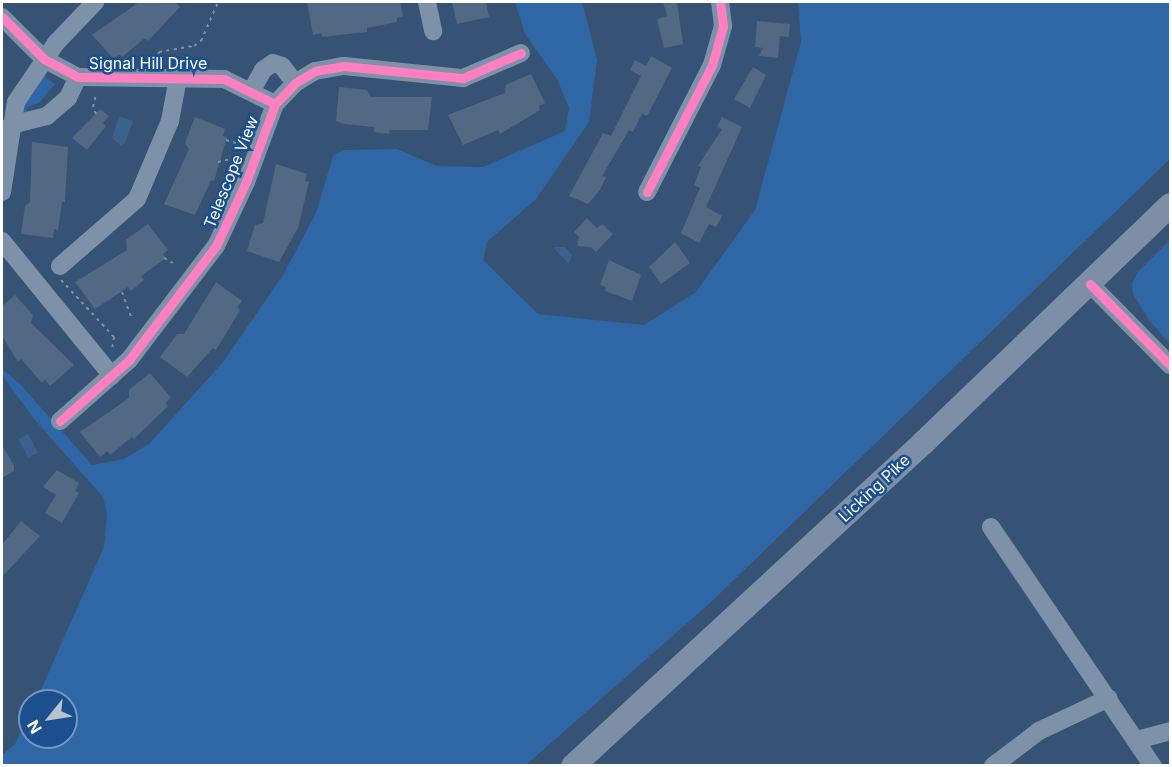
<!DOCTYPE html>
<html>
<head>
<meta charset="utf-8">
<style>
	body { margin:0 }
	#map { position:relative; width:1172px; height:767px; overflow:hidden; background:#365274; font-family:Inter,sans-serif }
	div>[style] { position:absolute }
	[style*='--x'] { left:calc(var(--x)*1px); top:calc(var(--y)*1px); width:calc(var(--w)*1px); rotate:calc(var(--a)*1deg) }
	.green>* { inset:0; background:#2f66a5 }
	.water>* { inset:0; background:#3b618d; transform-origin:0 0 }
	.building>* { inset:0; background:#526984 }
	.path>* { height:2px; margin-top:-1px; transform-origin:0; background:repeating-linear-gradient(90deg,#7d92a8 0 3px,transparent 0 7.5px) }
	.minor>* { height:18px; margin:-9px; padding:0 9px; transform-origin:9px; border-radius:9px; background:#7d92a8 }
	.major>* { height:24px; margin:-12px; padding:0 12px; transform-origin:12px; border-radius:12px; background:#7d8ea7 }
	.cycleway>* { height:9px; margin:-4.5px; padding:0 4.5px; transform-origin:4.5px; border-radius:4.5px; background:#ff80c0 }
	span { translate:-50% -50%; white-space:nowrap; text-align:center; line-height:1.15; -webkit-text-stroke:5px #1b4f8f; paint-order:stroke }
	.street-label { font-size:16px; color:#fff }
	.frame { position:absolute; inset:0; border:3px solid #fff; pointer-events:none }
	.north { position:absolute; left:18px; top:689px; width:60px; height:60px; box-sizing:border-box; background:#1b4f8f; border:2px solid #7695bc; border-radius:50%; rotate:240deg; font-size:16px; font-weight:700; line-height:24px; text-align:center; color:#fff }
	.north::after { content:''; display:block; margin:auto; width:21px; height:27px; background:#b9c2ce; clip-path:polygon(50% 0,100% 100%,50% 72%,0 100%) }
</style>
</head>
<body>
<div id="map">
	<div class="green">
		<i style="clip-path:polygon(515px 2px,582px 2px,597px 60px,589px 122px,536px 199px,487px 242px,483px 260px,538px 314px,644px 325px,696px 292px,755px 210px,801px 42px,798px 2px,1170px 2px,1170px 159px,710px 603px,526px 765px,2px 765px,2px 755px,15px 744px,30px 714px,30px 737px,66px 737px,66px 701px,36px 701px,104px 547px,107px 514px,103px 497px,34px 419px,2px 375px,2px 369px,20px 384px,92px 465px,124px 459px,149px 444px,223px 362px,283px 275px,316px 213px,333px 156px,344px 150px,397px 149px,437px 166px,483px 167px,565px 131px,569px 108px,557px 79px,525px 34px)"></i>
		<i style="clip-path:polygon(43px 75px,55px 84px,39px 103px,26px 107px,28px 115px,22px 112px,23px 101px)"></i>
		<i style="clip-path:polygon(1170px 240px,1170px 344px,1149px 320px,1133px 294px,1132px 283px,1138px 272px)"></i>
	</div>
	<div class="water">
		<i style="clip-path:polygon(119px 116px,133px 121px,125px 143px,121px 146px,112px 138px)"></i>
		<i style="clip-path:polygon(553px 247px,565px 247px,572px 255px,569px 264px)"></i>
		<i style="left:28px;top:434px;width:21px;height:11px;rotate:62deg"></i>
	</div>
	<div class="building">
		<i style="clip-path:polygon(139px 2px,175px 2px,180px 7px,148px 41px,145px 38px,122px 57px,119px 54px,114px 59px,92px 35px)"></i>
		<i style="clip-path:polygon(307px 2px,400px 2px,403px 16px,397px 18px,397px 22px,367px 28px,367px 32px,322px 37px,322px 33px,313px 35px)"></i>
		<i style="clip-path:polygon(452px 2px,486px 2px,489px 17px,457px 24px)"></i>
		<i style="clip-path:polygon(663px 2px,677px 2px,683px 44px,664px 48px,657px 19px,667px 16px)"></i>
		<i style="clip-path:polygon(757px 21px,790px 24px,789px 37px,780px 36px,778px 58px,759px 56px,763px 48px,755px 47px)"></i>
		<i style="clip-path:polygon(651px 56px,672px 68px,647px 116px,642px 114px,633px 132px,629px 130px,602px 176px,606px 177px,600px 190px,588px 204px,569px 196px,603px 133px,611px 136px,641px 76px,630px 70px,635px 60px,646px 66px)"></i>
		<i style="clip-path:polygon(753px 67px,766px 75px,750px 108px,734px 99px)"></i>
		<i style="clip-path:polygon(531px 74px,545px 103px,539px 106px,540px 110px,500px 134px,498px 130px,463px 145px,448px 115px,505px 93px,506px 85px)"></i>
		<i style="clip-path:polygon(339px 87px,367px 90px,371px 97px,432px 97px,428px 130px,390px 130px,389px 134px,374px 132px,374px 127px,344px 124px,336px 121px)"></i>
		<i style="clip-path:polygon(100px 109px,109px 116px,103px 123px,106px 126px,87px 150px,72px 138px)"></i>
		<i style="clip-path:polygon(195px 117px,225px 129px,223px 136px,227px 137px,214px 181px,211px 180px,195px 215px,164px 204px,189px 149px,185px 143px)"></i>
		<i style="clip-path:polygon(722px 117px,742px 127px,706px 207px,722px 216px,716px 227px,709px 224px,699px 243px,681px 233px,700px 188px,694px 185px,701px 167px,698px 166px,722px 129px,717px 127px)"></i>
		<i style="clip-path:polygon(32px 142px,68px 147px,65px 202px,62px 202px,58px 230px,54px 229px,53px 238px,21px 234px,25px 206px,30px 202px)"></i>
		<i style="clip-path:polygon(276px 164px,307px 174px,305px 181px,309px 182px,298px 228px,279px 262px,247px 251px,255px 225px,263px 223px)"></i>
		<i style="clip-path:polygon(587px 218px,597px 228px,602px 224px,613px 234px,596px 252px,591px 247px,577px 246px,579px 237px,574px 232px)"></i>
		<i style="clip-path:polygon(148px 224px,168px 250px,163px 254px,166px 258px,141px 276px,144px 280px,131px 291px,128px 287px,95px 309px,75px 282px,127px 250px,126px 240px)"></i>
		<i style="clip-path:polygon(675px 242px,690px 263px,661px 284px,649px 267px)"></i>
		<i style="clip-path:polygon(609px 260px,641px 275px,632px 301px,605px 291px,606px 287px,600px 285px)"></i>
		<i style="clip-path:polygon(216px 282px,242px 301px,237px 307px,240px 310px,216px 350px,213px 348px,187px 377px,160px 357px,177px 334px,184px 334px)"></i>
		<i style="clip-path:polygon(15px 295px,33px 315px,31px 323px,74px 365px,50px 386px,45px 380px,42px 383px,21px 359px,18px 362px,2px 336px,2px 306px)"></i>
		<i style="clip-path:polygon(150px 373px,171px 398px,165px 403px,168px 406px,134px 439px,132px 437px,110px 455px,107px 451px,100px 457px,80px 432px,129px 398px,129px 390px)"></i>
		<i style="clip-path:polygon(2px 445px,14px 466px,14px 471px,2px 478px)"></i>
		<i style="clip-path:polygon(57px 470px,79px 483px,75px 491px,79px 493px,62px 523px,45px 513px,56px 495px,43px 487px)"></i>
		<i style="clip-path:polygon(21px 521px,40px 536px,2px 577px,2px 545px)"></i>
	</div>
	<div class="path">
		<i style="--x:157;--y:62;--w:10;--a:-79"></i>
		<i style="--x:159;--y:52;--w:36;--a:-10"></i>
		<i style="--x:194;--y:46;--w:9;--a:-36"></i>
		<i style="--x:201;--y:41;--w:43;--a:-66.4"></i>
		<i style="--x:96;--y:114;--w:8;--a:-113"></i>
		<i style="--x:93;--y:107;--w:13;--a:-77"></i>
		<i style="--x:226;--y:140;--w:19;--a:16"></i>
		<i style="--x:218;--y:162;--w:18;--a:-13"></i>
		<i style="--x:164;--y:258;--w:10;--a:29"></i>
		<i style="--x:61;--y:280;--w:78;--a:47.1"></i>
		<i style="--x:114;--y:337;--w:13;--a:99"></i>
		<i style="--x:122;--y:292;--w:27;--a:70"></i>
	</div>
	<div class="minor">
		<i style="--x:427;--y:2;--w:30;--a:78"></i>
		<i style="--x:2;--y:17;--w:59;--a:45"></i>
		<i style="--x:44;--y:59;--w:38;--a:28"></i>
		<i style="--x:78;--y:77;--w:146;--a:0.8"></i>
		<i style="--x:224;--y:79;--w:57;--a:26.1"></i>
		<i style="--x:252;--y:90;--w:23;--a:-61"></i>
		<i style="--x:263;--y:70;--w:12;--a:-35"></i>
		<i style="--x:273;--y:63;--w:9;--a:18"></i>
		<i style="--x:282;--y:66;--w:21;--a:53"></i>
		<i style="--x:11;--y:125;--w:37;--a:-14"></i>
		<i style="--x:47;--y:116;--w:28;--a:-41"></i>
		<i style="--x:68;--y:98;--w:23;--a:-65"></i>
		<i style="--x:2;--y:192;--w:91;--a:-81.2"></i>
		<i style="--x:16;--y:102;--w:71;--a:-55.9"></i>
		<i style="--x:56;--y:43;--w:57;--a:-46.4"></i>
		<i style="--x:647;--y:192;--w:143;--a:-62.9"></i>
		<i style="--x:712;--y:65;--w:41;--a:-74.2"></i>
		<i style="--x:723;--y:26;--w:24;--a:-97"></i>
		<i style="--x:2;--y:241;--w:174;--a:50.8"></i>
		<i style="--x:60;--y:266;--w:102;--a:-41"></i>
		<i style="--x:137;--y:199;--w:85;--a:-67.1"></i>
		<i style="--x:170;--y:121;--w:44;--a:-79.5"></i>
		<i style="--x:1090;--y:284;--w:114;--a:45.4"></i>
		<i style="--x:60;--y:421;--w:92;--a:-41.5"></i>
		<i style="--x:129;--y:360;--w:143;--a:-52.7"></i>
		<i style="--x:216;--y:246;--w:71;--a:-64.9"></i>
		<i style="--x:246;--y:182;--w:83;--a:-69.6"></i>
		<i style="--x:275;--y:104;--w:29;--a:-46"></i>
		<i style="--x:295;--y:83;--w:23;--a:-31"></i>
		<i style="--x:315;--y:71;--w:29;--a:-10"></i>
		<i style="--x:344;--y:66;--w:120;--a:5.8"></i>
		<i style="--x:463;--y:78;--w:63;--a:-23.3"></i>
		<i style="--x:991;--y:527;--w:289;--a:55.9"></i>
		<i style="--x:1137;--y:740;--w:34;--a:-15"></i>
		<i style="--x:993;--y:766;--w:58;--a:-37.3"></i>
		<i style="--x:1039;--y:731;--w:77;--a:-25.2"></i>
	</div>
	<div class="major">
		<i style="--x:573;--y:766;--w:476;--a:-42.7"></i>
		<i style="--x:923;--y:443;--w:343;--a:-43.9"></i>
	</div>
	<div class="cycleway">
		<i style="--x:2;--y:17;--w:59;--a:45"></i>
		<i style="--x:44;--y:59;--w:38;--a:28"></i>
		<i style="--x:78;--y:77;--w:146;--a:0.8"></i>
		<i style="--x:224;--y:79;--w:57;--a:26.1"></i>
		<i style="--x:647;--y:192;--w:143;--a:-62.9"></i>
		<i style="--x:712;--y:65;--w:41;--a:-74.2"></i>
		<i style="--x:723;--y:26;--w:24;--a:-97"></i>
		<i style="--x:1090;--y:284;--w:114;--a:45.4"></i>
		<i style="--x:60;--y:421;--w:92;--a:-41.5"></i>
		<i style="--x:129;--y:360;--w:143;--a:-52.7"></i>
		<i style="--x:216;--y:246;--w:71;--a:-64.9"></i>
		<i style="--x:246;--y:182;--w:83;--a:-69.6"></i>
		<i style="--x:275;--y:104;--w:29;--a:-46"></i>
		<i style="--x:295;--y:83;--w:23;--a:-31"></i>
		<i style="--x:315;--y:71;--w:29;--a:-10"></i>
		<i style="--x:344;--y:66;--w:120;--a:5.8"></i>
		<i style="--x:463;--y:78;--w:63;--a:-23.3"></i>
	</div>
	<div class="street-label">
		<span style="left:148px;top:63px">Signal Hill Drive</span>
		<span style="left:231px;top:172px;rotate:-68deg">Telescope View</span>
		<span style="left:874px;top:488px;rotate:-43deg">Licking Pike</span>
	</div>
	<div class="frame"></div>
	<div class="north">N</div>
</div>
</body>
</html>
